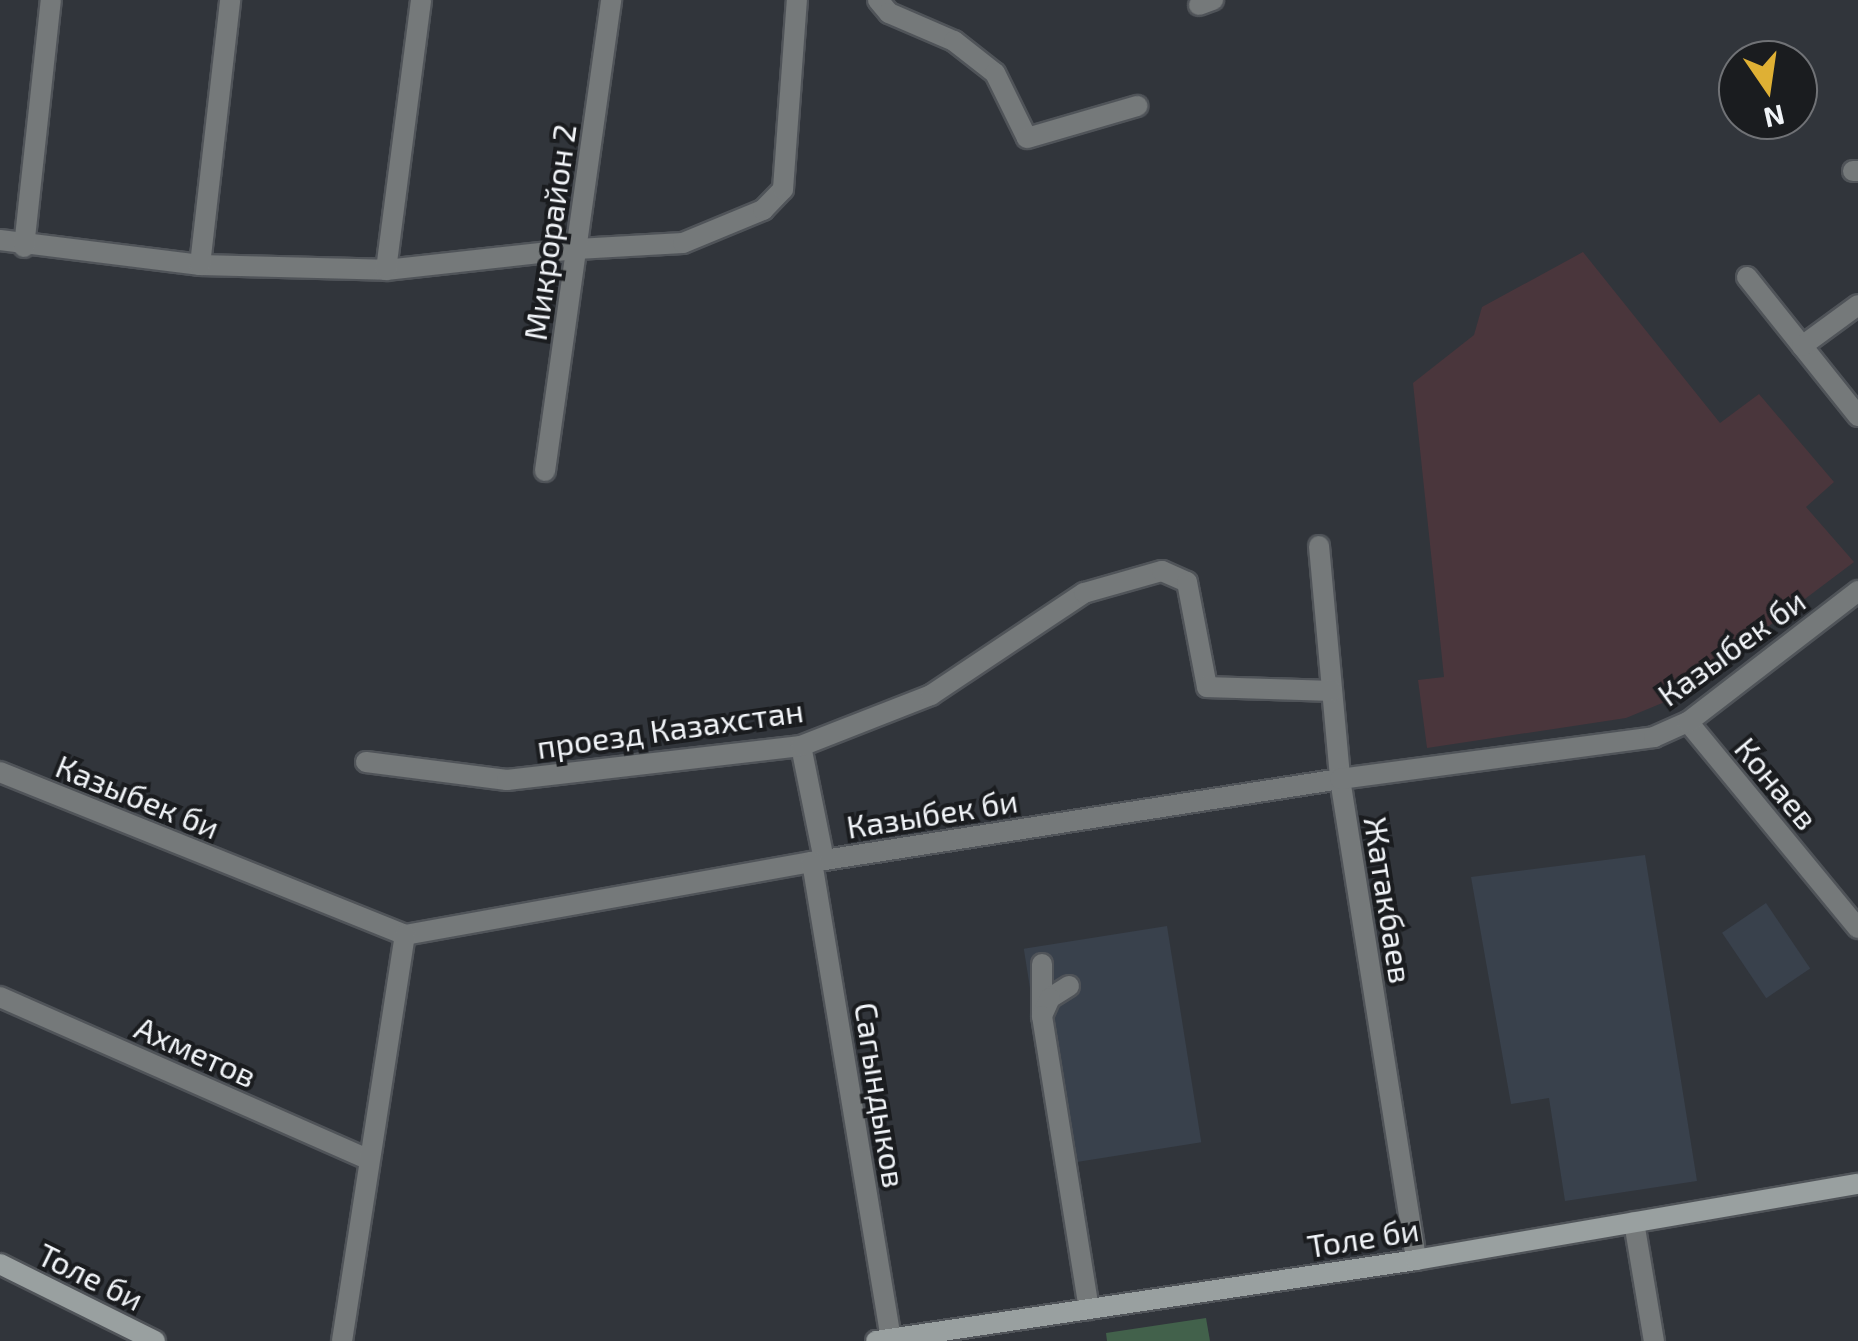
<!DOCTYPE html>
<html>
<head>
<meta charset="utf-8">
<style>
	body { margin:0 }
	#map { position:relative; width:1858px; height:1341px; overflow:hidden; background:#31353b; font-family:"Exo 2",sans-serif }
	div>[style] { position:absolute }
	[style*='--x'] { left:calc(var(--x)*1px); top:calc(var(--y)*1px); width:calc(var(--w)*1px); rotate:calc(var(--a)*1deg) }
	.built>* { inset:0; background:#39414c; transform-origin:0 0 }
	.medical>* { inset:0; background:#4a363c }
	.green>* { inset:0; background:#42614b }
	.roads { filter:drop-shadow(2px 0 #505459) drop-shadow(-2px 0 #505459) drop-shadow(0 2px #505459) drop-shadow(0 -2px #505459) }
	.street>* { height:20px; margin:-10px; padding:0 10px; transform-origin:10px; border-radius:10px; background:#75797a }
	.secondary>* { height:20px; margin:-10px; padding:0 10px; transform-origin:10px; border-radius:10px; background:#99a0a0 }
	span { translate:-50% -50%; white-space:nowrap; text-align:center; line-height:1.15; -webkit-text-stroke:8px #1a1c1f; paint-order:stroke }
	.street-label { font-size:32px; color:#f1f4f8 }
	.north { position:absolute; left:1718px; top:40px; width:100px; height:100px; box-sizing:border-box; background:#1a1c1f; border:2px solid #707276; border-radius:50%; rotate:167deg; font-size:28px; font-weight:700; line-height:40px; text-align:center; color:#f1f4f8 }
	.north::after { content:''; display:block; margin:auto; width:35px; height:45px; background:#dfb034; clip-path:polygon(50% 0,100% 100%,50% 72%,0 100%) }
</style>
</head>
<body>
<div id="map">
	<div class="built">
		<i style="clip-path:polygon(1645px 855px,1697px 1181px,1565px 1201px,1549px 1098px,1511px 1104px,1471px 877px)"></i>
		<i style="left:1766px;top:903px;width:79px;height:53px;rotate:56deg"></i>
		<i style="left:1167px;top:926px;width:219px;height:145px;rotate:81deg"></i>
	</div>
	<div class="medical">
		<i style="clip-path:polygon(1583px 252px,1720px 423px,1759px 394px,1834px 482px,1806px 507px,1854px 562px,1672px 699px,1626px 718px,1427px 748px,1418px 680px,1444px 677px,1413px 383px,1474px 335px,1482px 307px)"></i>
	</div>
	<div class="green">
		<i style="clip-path:polygon(1206px 1318px,1210px 1341px,1107px 1341px,1106px 1333px)"></i>
	</div>
	<div class="roads">
		<div class="street">
			<i style="--x:878;--y:0;--w:17;--a:50"></i>
			<i style="--x:889;--y:13;--w:71;--a:23.3"></i>
			<i style="--x:954;--y:41;--w:52;--a:38"></i>
			<i style="--x:995;--y:73;--w:72;--a:63.8"></i>
			<i style="--x:1027;--y:138;--w:115;--a:-16.2"></i>
			<i style="--x:1199;--y:5;--w:15;--a:-20"></i>
			<i style="--x:1853;--y:171;--w:5;--a:0"></i>
			<i style="--x:0;--y:240;--w:202;--a:7.1"></i>
			<i style="--x:200;--y:265;--w:186;--a:1.5"></i>
			<i style="--x:386;--y:270;--w:192;--a:-6.3"></i>
			<i style="--x:577;--y:249;--w:106;--a:-3.2"></i>
			<i style="--x:683;--y:243;--w:87;--a:-22.4"></i>
			<i style="--x:763;--y:210;--w:29;--a:-46"></i>
			<i style="--x:783;--y:189;--w:190;--a:-85.8"></i>
			<i style="--x:24;--y:247;--w:248;--a:-83.8"></i>
			<i style="--x:200;--y:265;--w:267;--a:-83.5"></i>
			<i style="--x:386;--y:270;--w:272;--a:-82.6"></i>
			<i style="--x:1747;--y:277;--w:178;--a:51.4"></i>
			<i style="--x:1802;--y:346;--w:69;--a:-36.2"></i>
			<i style="--x:545;--y:471;--w:476;--a:-82"></i>
			<i style="--x:1319;--y:546;--w:234;--a:84.8"></i>
			<i style="--x:1340;--y:779;--w:487;--a:81"></i>
			<i style="--x:1688;--y:722;--w:267;--a:50.5"></i>
			<i style="--x:801;--y:746;--w:116;--a:78.6"></i>
			<i style="--x:366;--y:762;--w:142;--a:7.3"></i>
			<i style="--x:507;--y:780;--w:296;--a:-6.6"></i>
			<i style="--x:801;--y:746;--w:140;--a:-21.4"></i>
			<i style="--x:931;--y:695;--w:184;--a:-33.7"></i>
			<i style="--x:1084;--y:593;--w:81;--a:-15.8"></i>
			<i style="--x:1162;--y:571;--w:27;--a:24"></i>
			<i style="--x:1187;--y:582;--w:107;--a:79.2"></i>
			<i style="--x:1207;--y:687;--w:125;--a:1.8"></i>
			<i style="--x:0;--y:772;--w:437;--a:21.9"></i>
			<i style="--x:405;--y:935;--w:413;--a:-10.2"></i>
			<i style="--x:812;--y:862;--w:534;--a:-8.93"></i>
			<i style="--x:1340;--y:779;--w:317;--a:-7.6"></i>
			<i style="--x:1654;--y:737;--w:37;--a:-24"></i>
			<i style="--x:1688;--y:722;--w:215;--a:-37.6"></i>
			<i style="--x:812;--y:862;--w:483;--a:80.6"></i>
			<i style="--x:1042;--y:964;--w:50;--a:90"></i>
			<i style="--x:1069;--y:986;--w:22;--a:148"></i>
			<i style="--x:1050;--y:998;--w:20;--a:114"></i>
			<i style="--x:1042;--y:1016;--w:297;--a:80.9"></i>
			<i style="--x:0;--y:997;--w:403;--a:23.8"></i>
			<i style="--x:1634;--y:1222;--w:121;--a:80.5"></i>
			<i style="--x:342;--y:1341;--w:411;--a:-81.2"></i>
		</div>
		<div class="secondary">
			<i style="--x:0;--y:1264;--w:173;--a:26.4"></i>
			<i style="--x:876;--y:1341;--w:546;--a:-8.53"></i>
			<i style="--x:1416;--y:1260;--w:448;--a:-9.8"></i>
		</div>
	</div>
	<div class="street-label">
		<span style="left:549px;top:232px;rotate:-82deg">Микрорайон 2</span>
		<span style="left:1731px;top:647px;rotate:-36deg">Казыбек би</span>
		<span style="left:670px;top:728px;rotate:-8deg">проезд Казахстан</span>
		<span style="left:1777px;top:783px;rotate:50deg">Конаев</span>
		<span style="left:138px;top:796px;rotate:22deg">Казыбек би</span>
		<span style="left:932px;top:813px;rotate:-9deg">Казыбек би</span>
		<span style="left:1389px;top:900px;rotate:81deg">Жатакбаев</span>
		<span style="left:196px;top:1051px;rotate:24deg">Ахметов</span>
		<span style="left:881px;top:1095px;rotate:81deg">Сагындыков</span>
		<span style="left:1363px;top:1237px;rotate:-9deg">Толе би</span>
		<span style="left:91px;top:1276px;rotate:26deg">Толе би</span>
	</div>
	<div class="north">N</div>
</div>
</body>
</html>
